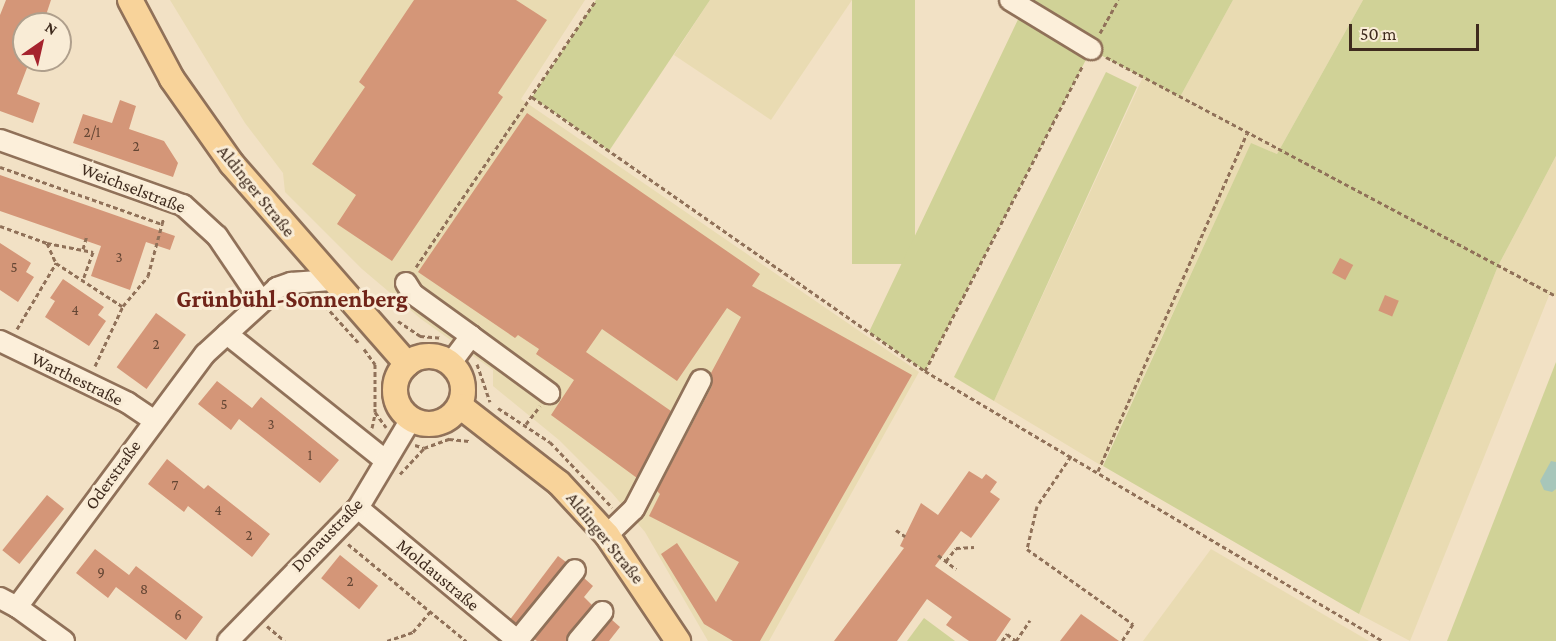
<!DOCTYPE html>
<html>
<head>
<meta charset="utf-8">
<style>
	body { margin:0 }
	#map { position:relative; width:1556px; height:641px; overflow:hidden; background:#f2e1c5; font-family:"Crimson Pro",serif }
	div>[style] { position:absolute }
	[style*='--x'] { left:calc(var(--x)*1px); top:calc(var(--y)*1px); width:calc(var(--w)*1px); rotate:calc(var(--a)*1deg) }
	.farmland>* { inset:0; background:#e9dbb2 }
	.green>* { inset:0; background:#d0d297; transform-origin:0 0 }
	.water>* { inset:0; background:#a7c6ba }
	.building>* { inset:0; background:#d49678; transform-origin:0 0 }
	.path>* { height:3px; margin-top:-1.5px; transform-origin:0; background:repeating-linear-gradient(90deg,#907159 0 4.5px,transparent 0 7.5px) }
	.roads { filter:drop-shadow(2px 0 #907159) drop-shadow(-2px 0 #907159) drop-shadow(0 2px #907159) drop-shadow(0 -2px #907159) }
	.minor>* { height:20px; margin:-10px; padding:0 10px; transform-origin:10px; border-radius:10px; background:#fcefda }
	.major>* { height:24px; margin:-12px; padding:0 12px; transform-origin:12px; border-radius:12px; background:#f8d39a }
	.major>.ring { margin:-12px; padding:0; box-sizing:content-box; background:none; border:24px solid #f8d39a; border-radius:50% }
	span { translate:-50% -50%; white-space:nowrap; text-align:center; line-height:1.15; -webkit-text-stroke:6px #f9ecd6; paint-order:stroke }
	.number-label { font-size:15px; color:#644634 }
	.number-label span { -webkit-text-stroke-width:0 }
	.street-label { font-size:18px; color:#3f2b1e }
	.district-label { font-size:24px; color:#702419; font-weight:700 }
	.north { position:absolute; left:12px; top:12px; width:60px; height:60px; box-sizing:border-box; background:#f9ecd6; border:2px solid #af9f8c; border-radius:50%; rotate:34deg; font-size:16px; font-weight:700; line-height:24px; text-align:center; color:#3f2b1e }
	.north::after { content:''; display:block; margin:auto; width:21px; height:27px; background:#a5232e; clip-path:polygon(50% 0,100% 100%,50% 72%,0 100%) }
	.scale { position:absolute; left:1349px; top:24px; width:130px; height:27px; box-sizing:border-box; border:3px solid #3f2b1e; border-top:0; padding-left:8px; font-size:18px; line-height:21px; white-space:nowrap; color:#3f2b1e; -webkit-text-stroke:4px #f9ecd6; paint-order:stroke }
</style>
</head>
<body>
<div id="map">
	<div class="farmland">
		<i style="clip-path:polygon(170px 0,585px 0,521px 99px,919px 372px,769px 641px,708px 641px,645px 532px,612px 493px,559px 440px,493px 386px,493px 370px,421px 319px,362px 269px,285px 192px,283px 173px,245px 123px)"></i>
		<i style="clip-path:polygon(710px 0,852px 0,771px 120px,674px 55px)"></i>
		<i style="clip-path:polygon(1233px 0,1363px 0,1277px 154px,1251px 144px,1102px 466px,994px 401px,1143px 77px,1180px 97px)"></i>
		<i style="clip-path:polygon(1556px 156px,1556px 296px,1550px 293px,1410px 641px,1359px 614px,1498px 266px)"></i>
		<i style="clip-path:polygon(1211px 549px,1369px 641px,1143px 641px)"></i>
	</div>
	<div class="green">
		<i style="clip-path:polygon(596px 0,710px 0,609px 151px,532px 97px)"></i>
		<i style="left:852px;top:0;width:63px;height:264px"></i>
		<i style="clip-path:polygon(1010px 0,1233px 0,1180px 97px,1091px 50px,925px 371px,869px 332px,1023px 9px)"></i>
		<i style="clip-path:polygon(1363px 0,1556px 0,1556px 156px,1498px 266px,1359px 614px,1103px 466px,1251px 143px,1277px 154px)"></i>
		<i style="clip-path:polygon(1106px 72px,1137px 87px,994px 401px,954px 377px)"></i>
		<i style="clip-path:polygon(1556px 362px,1556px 641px,1447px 641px)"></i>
		<i style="clip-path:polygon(924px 618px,955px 641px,907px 641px)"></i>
	</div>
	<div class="water">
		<i style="clip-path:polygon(1551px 461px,1556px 462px,1556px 489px,1552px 492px,1544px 490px,1540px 481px)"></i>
	</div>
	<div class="building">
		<i style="clip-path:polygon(6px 0,51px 0,43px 24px,24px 24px,24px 60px,30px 60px,17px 94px,40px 103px,33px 123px,0 111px,0 15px)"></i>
		<i style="clip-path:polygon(414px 0,516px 0,547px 20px,498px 93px,503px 97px,392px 261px,337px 224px,356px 195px,312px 164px,365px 87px,359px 82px)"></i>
		<i style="clip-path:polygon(120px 100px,136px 106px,129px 129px,164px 141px,178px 163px,173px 177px,73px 143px,83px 114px,112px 123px)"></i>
		<i style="clip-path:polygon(527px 113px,760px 274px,752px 286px,912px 375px,760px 641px,733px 641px,704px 624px,661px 554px,677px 543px,716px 602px,739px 562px,649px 516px,660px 494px,657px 491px,712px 386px,711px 373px,741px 317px,727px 308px,677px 381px,602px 329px,586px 352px,671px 411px,637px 478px,551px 415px,574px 380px,536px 354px,539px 349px,518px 335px,515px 338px,418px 272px)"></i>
		<i style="clip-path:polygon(0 175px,175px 236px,170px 250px,146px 242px,130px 290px,91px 276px,101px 246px,0 211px)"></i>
		<i style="clip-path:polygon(0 243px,31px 263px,26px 272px,34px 277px,18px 302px,0 290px)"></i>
		<i style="left:1340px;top:258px;width:15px;height:17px;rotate:28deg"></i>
		<i style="clip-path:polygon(63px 279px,104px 307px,98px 315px,106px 321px,89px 346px,45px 317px,55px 301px,50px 298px)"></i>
		<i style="left:1385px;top:295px;width:15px;height:17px;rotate:23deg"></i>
		<i style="left:156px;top:313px;width:37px;height:67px;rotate:36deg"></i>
		<i style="clip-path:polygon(217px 381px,252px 408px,261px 397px,339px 460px,320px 483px,239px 419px,231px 430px,198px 404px)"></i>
		<i style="clip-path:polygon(167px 459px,204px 489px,208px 485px,270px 534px,252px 557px,188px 506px,184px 512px,148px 484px)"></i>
		<i style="clip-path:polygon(969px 471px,982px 479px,986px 474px,997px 482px,990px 492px,1000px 499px,971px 538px,961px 531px,935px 566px,1011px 619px,996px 641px,969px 641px,946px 625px,952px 617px,927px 599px,897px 641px,834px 641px,904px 548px,900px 546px,921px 503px,938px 515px)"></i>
		<i style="left:47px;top:495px;width:22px;height:71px;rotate:39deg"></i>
		<i style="clip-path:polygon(95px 549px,129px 575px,136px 566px,203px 617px,186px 640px,116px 587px,108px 598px,76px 573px)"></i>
		<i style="left:340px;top:555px;width:49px;height:30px;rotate:39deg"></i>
		<i style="left:558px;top:556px;width:10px;height:79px;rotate:37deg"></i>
		<i style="clip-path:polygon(584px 578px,593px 586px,584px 597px,592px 605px,566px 641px,537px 641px,534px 639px)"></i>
		<i style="clip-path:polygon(1081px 614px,1119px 641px,1060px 641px)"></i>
		<i style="clip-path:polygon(611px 619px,620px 627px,609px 641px,594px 641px)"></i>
	</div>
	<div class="path">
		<i style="--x:1100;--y:33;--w:38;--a:-61"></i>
		<i style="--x:1106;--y:57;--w:510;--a:27.97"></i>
		<i style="--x:532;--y:97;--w:479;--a:34.9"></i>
		<i style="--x:925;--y:371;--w:532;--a:30.52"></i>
		<i style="--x:0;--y:167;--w:172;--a:19.4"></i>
		<i style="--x:162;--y:224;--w:7;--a:-74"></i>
		<i style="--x:0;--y:226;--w:50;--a:19.9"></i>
		<i style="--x:47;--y:243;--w:22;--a:66"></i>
		<i style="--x:56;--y:263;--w:79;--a:33.1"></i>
		<i style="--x:47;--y:243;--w:47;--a:11.1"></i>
		<i style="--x:93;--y:252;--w:30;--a:110"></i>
		<i style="--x:83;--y:249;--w:15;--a:-74"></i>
		<i style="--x:416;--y:267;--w:322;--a:-56"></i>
		<i style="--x:320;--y:300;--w:57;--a:47.9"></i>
		<i style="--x:384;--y:307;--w:15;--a:-48"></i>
		<i style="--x:398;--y:321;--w:27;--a:34"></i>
		<i style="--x:420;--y:336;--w:21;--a:5"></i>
		<i style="--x:17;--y:329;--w:77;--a:-59.4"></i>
		<i style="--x:364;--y:349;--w:19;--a:54"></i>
		<i style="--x:375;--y:364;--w:48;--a:90"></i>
		<i style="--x:375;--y:412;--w:19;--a:54"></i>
		<i style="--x:477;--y:364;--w:40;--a:71.1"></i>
		<i style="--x:95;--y:366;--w:66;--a:-65"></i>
		<i style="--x:123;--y:306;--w:39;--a:-50"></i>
		<i style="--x:148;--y:276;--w:54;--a:-74.9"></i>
		<i style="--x:925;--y:371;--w:344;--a:-62.7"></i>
		<i style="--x:498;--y:408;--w:62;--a:33.2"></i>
		<i style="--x:550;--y:442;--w:90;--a:46.4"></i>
		<i style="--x:526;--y:424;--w:23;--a:-52"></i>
		<i style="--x:372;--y:428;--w:14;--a:-78"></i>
		<i style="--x:415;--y:445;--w:9;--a:18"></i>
		<i style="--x:424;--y:448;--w:27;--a:-20"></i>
		<i style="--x:449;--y:439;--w:20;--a:6"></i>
		<i style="--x:1071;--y:456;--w:60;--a:124.2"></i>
		<i style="--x:1037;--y:506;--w:44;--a:103.1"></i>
		<i style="--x:1027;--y:549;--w:130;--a:35.3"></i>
		<i style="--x:1133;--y:624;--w:20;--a:123"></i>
		<i style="--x:1098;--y:471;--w:369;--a:-66.2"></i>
		<i style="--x:400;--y:474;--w:35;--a:-47"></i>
		<i style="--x:896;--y:530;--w:11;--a:34"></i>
		<i style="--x:348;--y:544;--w:153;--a:39.4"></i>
		<i style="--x:938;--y:555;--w:23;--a:38"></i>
		<i style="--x:946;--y:561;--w:16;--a:-52"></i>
		<i style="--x:956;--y:548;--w:18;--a:-3"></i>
		<i style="--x:267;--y:626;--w:23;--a:40"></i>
		<i style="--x:387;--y:641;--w:28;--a:-19"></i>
		<i style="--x:413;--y:632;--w:26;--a:-50"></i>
		<i style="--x:1002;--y:641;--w:9;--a:-54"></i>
		<i style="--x:1007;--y:634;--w:11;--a:38"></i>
		<i style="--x:1016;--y:641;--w:25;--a:-56"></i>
	</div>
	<div class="roads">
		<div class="minor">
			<i style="--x:1010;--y:0;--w:95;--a:31.2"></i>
			<i style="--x:0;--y:140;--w:194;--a:19.6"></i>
			<i style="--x:183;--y:205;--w:46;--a:42.4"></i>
			<i style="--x:217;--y:236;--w:78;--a:55.9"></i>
			<i style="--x:406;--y:283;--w:13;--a:58"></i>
			<i style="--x:413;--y:294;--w:72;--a:35.9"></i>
			<i style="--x:227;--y:334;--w:203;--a:38.6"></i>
			<i style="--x:0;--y:341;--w:142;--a:25.8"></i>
			<i style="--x:128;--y:403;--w:30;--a:34"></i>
			<i style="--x:450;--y:364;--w:35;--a:-53"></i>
			<i style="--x:471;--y:336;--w:97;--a:36.2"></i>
			<i style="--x:358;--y:508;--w:208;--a:39.7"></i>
			<i style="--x:607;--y:535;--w:37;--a:-44"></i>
			<i style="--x:634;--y:509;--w:145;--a:-62.6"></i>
			<i style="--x:0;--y:598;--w:19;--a:28"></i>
			<i style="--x:17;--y:607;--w:315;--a:-53.4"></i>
			<i style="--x:205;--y:354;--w:98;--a:-42.5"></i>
			<i style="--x:277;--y:288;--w:15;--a:-20"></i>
			<i style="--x:291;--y:283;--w:40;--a:-4.3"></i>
			<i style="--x:17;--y:607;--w:58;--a:35.9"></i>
			<i style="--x:518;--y:640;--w:90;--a:-50.8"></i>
			<i style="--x:228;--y:641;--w:186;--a:-45.7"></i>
			<i style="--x:358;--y:508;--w:104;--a:-59.2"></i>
			<i style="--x:578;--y:641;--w:38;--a:-50"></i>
		</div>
		<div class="major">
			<i style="--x:130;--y:0;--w:89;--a:62"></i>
			<i style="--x:172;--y:79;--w:104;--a:54.8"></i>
			<i style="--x:232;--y:164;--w:266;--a:48.8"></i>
			<i class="ring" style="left:395px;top:356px;width:44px;height:44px"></i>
			<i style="--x:460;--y:406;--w:125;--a:37.9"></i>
			<i style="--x:559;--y:483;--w:71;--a:47.3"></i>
			<i style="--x:607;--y:535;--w:128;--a:56.2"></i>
		</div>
	</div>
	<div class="number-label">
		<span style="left:92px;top:133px">2/1</span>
		<span style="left:136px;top:147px">2</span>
		<span style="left:119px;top:258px">3</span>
		<span style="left:14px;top:268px">5</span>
		<span style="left:75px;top:311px">4</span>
		<span style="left:156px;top:345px">2</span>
		<span style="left:224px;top:405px">5</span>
		<span style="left:271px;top:425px">3</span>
		<span style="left:310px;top:456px">1</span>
		<span style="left:175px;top:486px">7</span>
		<span style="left:218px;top:511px">4</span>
		<span style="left:249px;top:536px">2</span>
		<span style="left:101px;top:573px">9</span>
		<span style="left:350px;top:582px">2</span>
		<span style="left:144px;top:590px">8</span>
		<span style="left:178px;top:616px">6</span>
	</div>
	<div class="street-label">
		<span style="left:133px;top:188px;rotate:21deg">Weichselstraße</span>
		<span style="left:256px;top:191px;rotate:51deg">Aldinger Straße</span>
		<span style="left:77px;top:379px;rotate:26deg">Warthestraße</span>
		<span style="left:113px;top:475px;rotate:-54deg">Oderstraße</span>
		<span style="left:327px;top:535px;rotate:-46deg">Donaustraße</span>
		<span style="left:605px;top:538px;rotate:51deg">Aldinger Straße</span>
		<span style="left:438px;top:575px;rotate:40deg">Moldaustraße</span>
	</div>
	<div class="district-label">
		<span style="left:292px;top:299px">Grünbühl-Sonnenberg</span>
	</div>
	<div class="north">N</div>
	<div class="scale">50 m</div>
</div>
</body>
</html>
